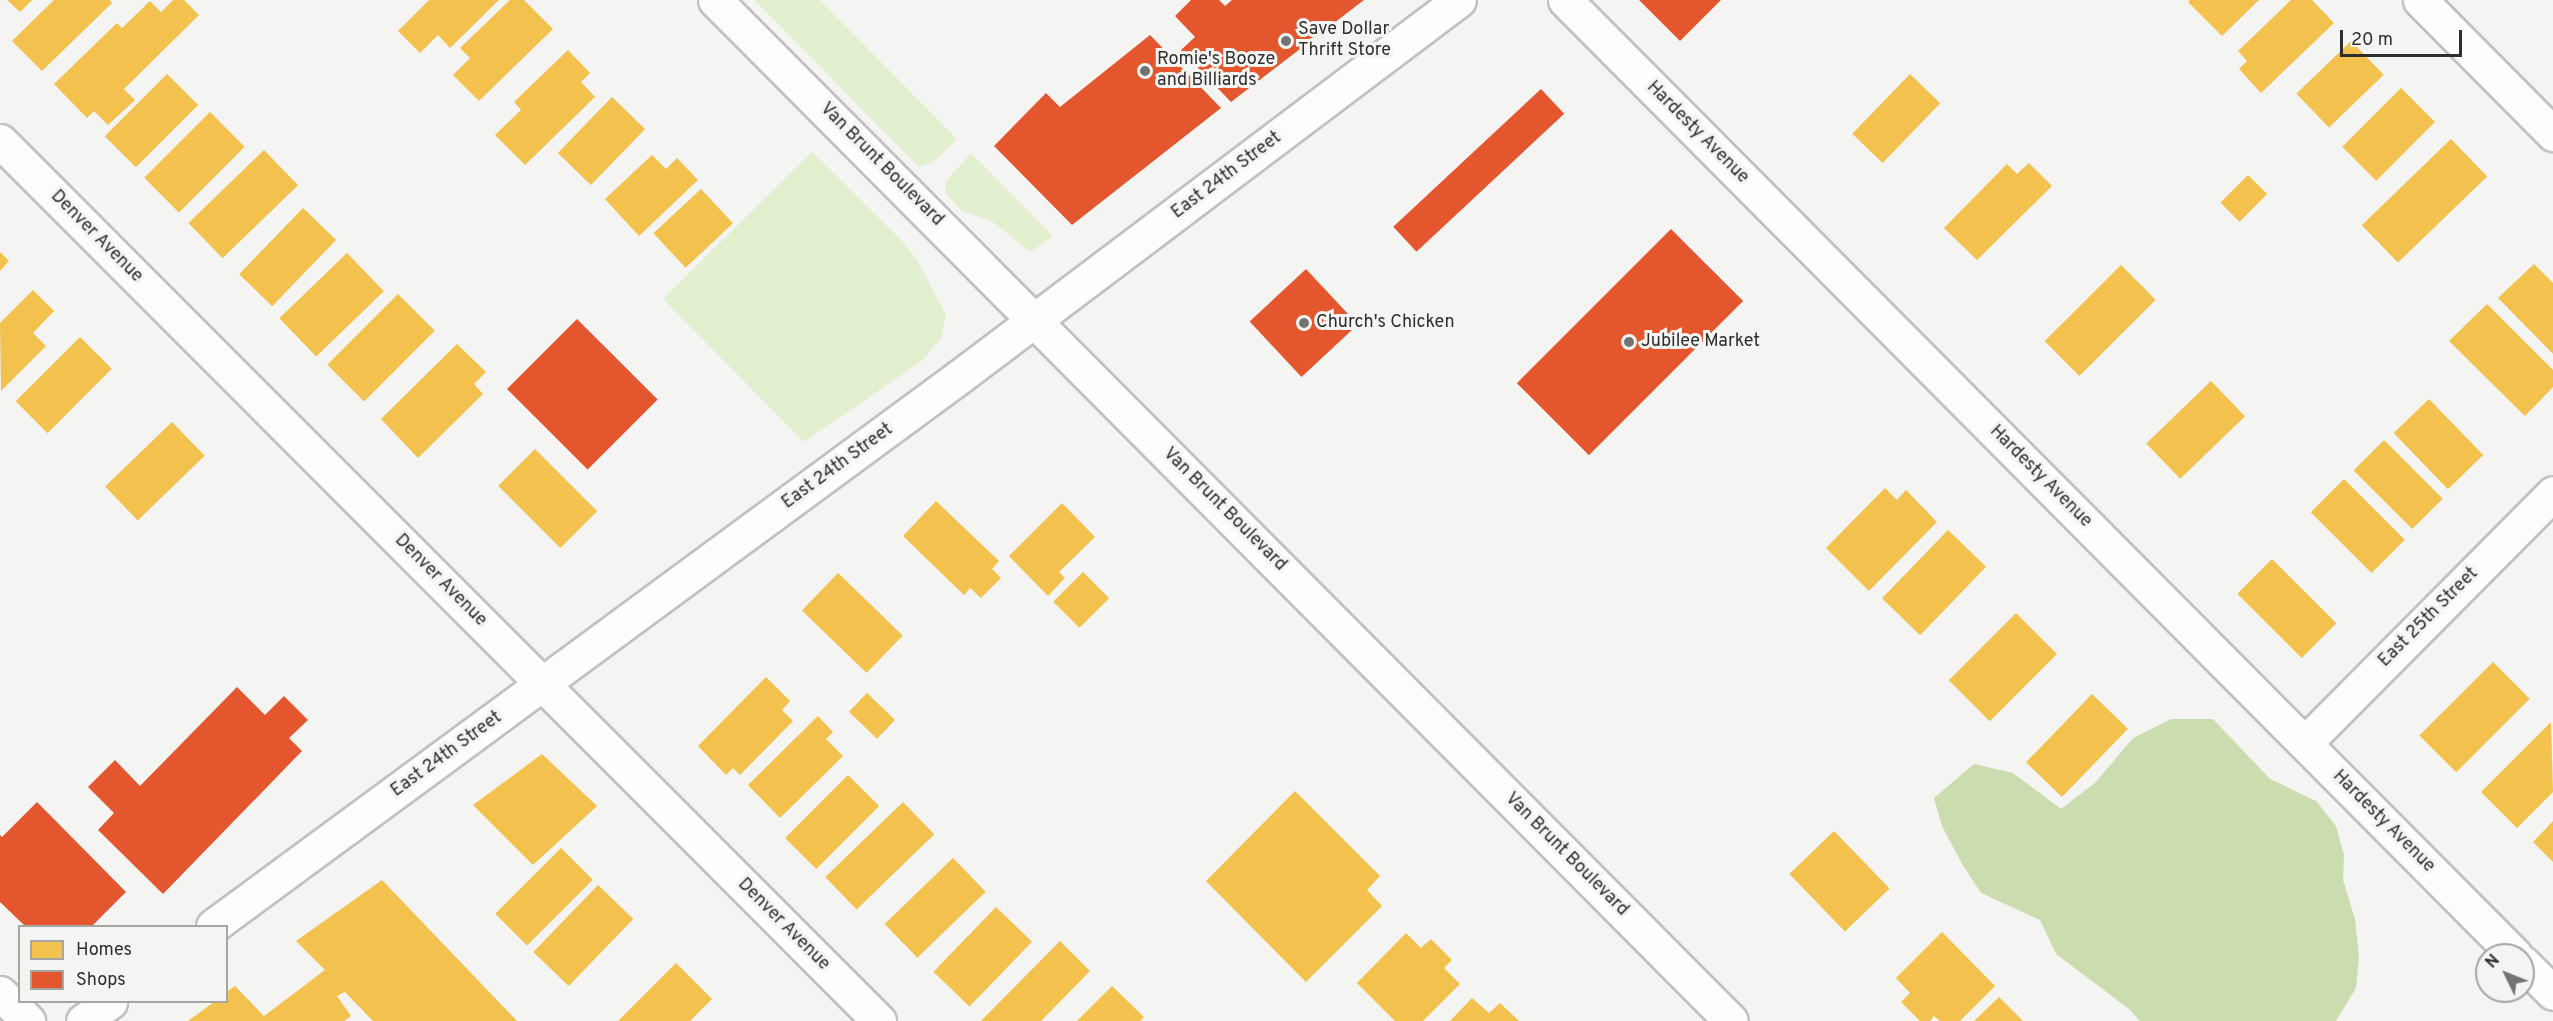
<!DOCTYPE html>
<html>
<head>
<meta charset="utf-8">
<style>
	body { margin:0 }
	#map { position:relative; width:2553px; height:1021px; overflow:hidden; background:#f4f4f3; font-family:Overpass,sans-serif }
	div>[style] { position:absolute }
	[style*='--x'] { left:calc(var(--x)*1px); top:calc(var(--y)*1px); width:calc(var(--w)*1px); rotate:calc(var(--a)*1deg) }
	.green>* { inset:0; background:#e3f0cf }
	.forest>* { inset:0; background:#cbdcaf }
	.homes>* { inset:0; background:#f2c14e; transform-origin:0 0 }
	.shops>* { inset:0; background:#e4572e; transform-origin:0 0 }
	.roads { filter:drop-shadow(2px 0 #c1c1c1) drop-shadow(-2px 0 #c1c1c1) drop-shadow(0 2px #c1c1c1) drop-shadow(0 -2px #c1c1c1) }
	.minor>* { height:33px; margin:-16.5px; padding:0 16.5px; transform-origin:16.5px; border-radius:16.5px; background:#fdfdfd }
	.major>* { height:33px; margin:-16.5px; padding:0 16.5px; transform-origin:16.5px; border-radius:16.5px; background:#fdfdfd }
	.dots>* { width:16px; height:16px; translate:-50% -50%; box-sizing:border-box; border:3px solid #f4f5f2; border-radius:50% }
	span { translate:-50% -50%; white-space:nowrap; text-align:center; line-height:1.15; -webkit-text-stroke:6px #f4f5f2; paint-order:stroke }
	.poi-label { font-size:18px; color:#2e2e2d }
	.left { translate:0 -50%; text-align:left }
	.street-label { font-size:18px; color:#2e2e2d }
	.legend { position:absolute; left:18px; top:925px; width:210px; height:78px; box-sizing:border-box; background:#f4f5f2; border:2px solid #a5a5a3; margin:0; padding:8px 10px; list-style:none; font-size:18px; color:#2e2e2d }
	.legend li { display:flex; align-items:center; gap:12px; height:30px }
	.legend b { width:30px; border:2px solid #a5a5a3 }
	.north { position:absolute; left:2475px; top:943px; width:60px; height:60px; box-sizing:border-box; background:#f4f5f2; border:2px solid #a5a5a3; border-radius:50%; rotate:313deg; font-size:16px; font-weight:700; line-height:24px; text-align:center; color:#2e2e2d }
	.north::after { content:''; display:block; margin:auto; width:21px; height:27px; background:#737372; clip-path:polygon(50% 0,100% 100%,50% 72%,0 100%) }
	.scale { position:absolute; left:2340px; top:30px; width:122px; height:27px; box-sizing:border-box; border:3px solid #2e2e2d; border-top:0; padding-left:8px; font-size:18px; line-height:21px; white-space:nowrap; color:#2e2e2d; -webkit-text-stroke:4px #f4f5f2; paint-order:stroke }
</style>
</head>
<body>
<div id="map">
	<div class="green">
		<i style="clip-path:polygon(754px 0,820px 0,957px 139px,932px 163px,919px 167px)"></i>
		<i style="clip-path:polygon(812px 152px,900px 239px,916px 258px,946px 315px,941px 338px,923px 360px,804px 442px,663px 299px)"></i>
		<i style="clip-path:polygon(971px 153px,1053px 236px,1030px 252px,993px 222px,961px 210px,945px 193px,946px 181px)"></i>
	</div>
	<div class="forest">
		<i style="clip-path:polygon(2171px 719px,2213px 719px,2270px 779px,2316px 801px,2336px 826px,2344px 855px,2343px 880px,2355px 919px,2359px 957px,2356px 988px,2336px 1021px,2140px 1021px,2129px 1009px,2056px 954px,2040px 920px,1981px 893px,1962px 864px,1942px 826px,1934px 798px,1974px 764px,2013px 773px,2061px 809px,2096px 782px,2133px 738px)"></i>
	</div>
	<div class="homes">
		<i style="clip-path:polygon(7px 0,32px 0,20px 12px)"></i>
		<i style="clip-path:polygon(54px 0,110px 0,112px 3px,42px 71px,12px 41px)"></i>
		<i style="clip-path:polygon(173px 0,184px 0,199px 15px,124px 89px,135px 100px,108px 125px,94px 111px,87px 118px,54px 84px,117px 23px,122px 28px,150px 1px,161px 12px)"></i>
		<i style="clip-path:polygon(429px 0,499px 0,450px 48px,438px 35px,420px 53px,398px 31px)"></i>
		<i style="clip-path:polygon(510px 0,524px 0,553px 29px,479px 101px,453px 75px,470px 58px,460px 48px)"></i>
		<i style="clip-path:polygon(2190px 0,2259px 0,2222px 36px,2188px 2px)"></i>
		<i style="clip-path:polygon(2291px 0,2312px 0,2334px 23px,2261px 93px,2239px 69px,2247px 61px,2238px 51px)"></i>
		<i style="left:2351px;top:41px;width:47px;height:76px;rotate:46deg"></i>
		<i style="clip-path:polygon(568px 50px,590px 73px,581px 82px,595px 97px,525px 165px,495px 135px,521px 110px,514px 102px)"></i>
		<i style="left:167px;top:74px;width:44px;height:88px;rotate:45deg"></i>
		<i style="left:1910px;top:74px;width:42px;height:83px;rotate:44deg"></i>
		<i style="left:2401px;top:88px;width:48px;height:83px;rotate:45deg"></i>
		<i style="left:612px;top:97px;width:46px;height:78px;rotate:44deg"></i>
		<i style="left:210px;top:112px;width:49px;height:93px;rotate:45deg"></i>
		<i style="left:2451px;top:139px;width:52px;height:124px;rotate:46deg"></i>
		<i style="left:264px;top:150px;width:49px;height:105px;rotate:46deg"></i>
		<i style="clip-path:polygon(652px 155px,666px 169px,677px 158px,698px 180px,639px 236px,605px 199px)"></i>
		<i style="clip-path:polygon(2029px 163px,2052px 186px,1977px 260px,1944px 228px,2007px 164px,2017px 174px)"></i>
		<i style="left:2248px;top:175px;width:27px;height:39px;rotate:45deg"></i>
		<i style="left:701px;top:189px;width:47px;height:65px;rotate:47deg"></i>
		<i style="left:303px;top:208px;width:46px;height:92px;rotate:44deg"></i>
		<i style="clip-path:polygon(0 252px,9px 261px,0 271px)"></i>
		<i style="left:347px;top:253px;width:53px;height:94px;rotate:46deg"></i>
		<i style="clip-path:polygon(2534px 264px,2553px 283px,2553px 354px,2498px 298px)"></i>
		<i style="left:2121px;top:265px;width:49px;height:108px;rotate:45deg"></i>
		<i style="clip-path:polygon(33px 290px,54px 311px,33px 333px,46px 346px,1px 391px,0 323px)"></i>
		<i style="left:398px;top:294px;width:52px;height:100px;rotate:45deg"></i>
		<i style="clip-path:polygon(2487px 304px,2553px 370px,2553px 387px,2525px 416px,2449px 341px)"></i>
		<i style="left:80px;top:337px;width:45px;height:91px;rotate:45deg"></i>
		<i style="clip-path:polygon(457px 344px,486px 372px,474px 384px,483px 394px,418px 458px,381px 419px)"></i>
		<i style="left:2211px;top:381px;width:49px;height:90px;rotate:46deg"></i>
		<i style="left:2429px;top:399px;width:78px;height:49px;rotate:46deg"></i>
		<i style="left:172px;top:422px;width:47px;height:93px;rotate:46deg"></i>
		<i style="left:2384px;top:440px;width:83px;height:43px;rotate:45deg"></i>
		<i style="left:535px;top:449px;width:88px;height:52px;rotate:45deg"></i>
		<i style="left:2344px;top:479px;width:86px;height:47px;rotate:45deg"></i>
		<i style="clip-path:polygon(1885px 488px,1897px 500px,1906px 490px,1937px 522px,1869px 591px,1826px 548px)"></i>
		<i style="clip-path:polygon(936px 501px,999px 561px,992px 569px,1001px 578px,981px 598px,970px 588px,964px 595px,903px 536px)"></i>
		<i style="clip-path:polygon(1062px 503px,1095px 537px,1059px 572px,1065px 578px,1048px 596px,1009px 556px)"></i>
		<i style="left:1948px;top:530px;width:53px;height:95px;rotate:44deg"></i>
		<i style="left:2272px;top:559px;width:91px;height:49px;rotate:45deg"></i>
		<i style="left:1083px;top:572px;width:37px;height:42px;rotate:45deg"></i>
		<i style="left:838px;top:573px;width:90px;height:52px;rotate:44deg"></i>
		<i style="left:2016px;top:613px;width:58px;height:95px;rotate:45deg"></i>
		<i style="left:2493px;top:662px;width:52px;height:104px;rotate:45deg"></i>
		<i style="clip-path:polygon(766px 677px,790px 701px,782px 710px,793px 721px,740px 775px,733px 768px,726px 775px,698px 746px)"></i>
		<i style="left:867px;top:693px;width:39px;height:26px;rotate:44deg"></i>
		<i style="left:2092px;top:694px;width:50px;height:95px;rotate:44deg"></i>
		<i style="clip-path:polygon(818px 716px,833px 732px,826px 739px,843px 756px,780px 818px,748px 785px)"></i>
		<i style="clip-path:polygon(2551px 722px,2553px 792px,2517px 828px,2481px 792px)"></i>
		<i style="clip-path:polygon(542px 754px,597px 806px,533px 865px,473px 805px)"></i>
		<i style="left:848px;top:775px;width:44px;height:89px;rotate:45deg"></i>
		<i style="clip-path:polygon(1295px 791px,1380px 876px,1367px 890px,1382px 906px,1306px 982px,1206px 881px)"></i>
		<i style="left:903px;top:802px;width:45px;height:108px;rotate:46deg"></i>
		<i style="clip-path:polygon(2553px 821px,2553px 862px,2533px 842px)"></i>
		<i style="left:1834px;top:831px;width:80px;height:62px;rotate:46deg"></i>
		<i style="left:561px;top:848px;width:45px;height:93px;rotate:45deg"></i>
		<i style="left:953px;top:858px;width:47px;height:95px;rotate:46deg"></i>
		<i style="clip-path:polygon(382px 880px,517px 1021px,373px 1021px,345px 992px,337px 996px,351px 1016px,344px 1021px,188px 1021px,214px 1002px,226px 1002px,226px 992px,235px 986px,264px 1016px,325px 970px,296px 941px)"></i>
		<i style="left:598px;top:885px;width:49px;height:93px;rotate:44deg"></i>
		<i style="left:996px;top:907px;width:50px;height:90px;rotate:44deg"></i>
		<i style="clip-path:polygon(1942px 932px,1995px 986px,1960px 1021px,1940px 1021px,1934px 1016px,1930px 1021px,1920px 1021px,1901px 1002px,1910px 993px,1896px 978px)"></i>
		<i style="clip-path:polygon(1406px 933px,1421px 948px,1431px 939px,1452px 960px,1444px 968px,1460px 984px,1423px 1021px,1395px 1021px,1357px 983px)"></i>
		<i style="clip-path:polygon(1060px 941px,1090px 971px,1041px 1021px,981px 1021px)"></i>
		<i style="clip-path:polygon(676px 963px,712px 999px,690px 1021px,618px 1021px)"></i>
		<i style="clip-path:polygon(1112px 986px,1144px 1017px,1140px 1021px,1077px 1021px)"></i>
		<i style="clip-path:polygon(1999px 997px,2023px 1021px,1974px 1021px)"></i>
		<i style="clip-path:polygon(1472px 998px,1489px 1013px,1500px 1003px,1519px 1021px,1450px 1021px)"></i>
	</div>
	<div class="shops">
		<i style="clip-path:polygon(1191px 0,1219px 0,1225px 6px,1232px 0,1364px 0,1231px 102px,1181px 50px,1195px 37px,1175px 16px)"></i>
		<i style="clip-path:polygon(1639px 0,1721px 0,1680px 41px)"></i>
		<i style="clip-path:polygon(1150px 35px,1221px 108px,1072px 225px,994px 146px,1046px 93px,1060px 107px)"></i>
		<i style="left:1541px;top:89px;width:34px;height:202px;rotate:47deg"></i>
		<i style="left:1671px;top:229px;width:102px;height:218px;rotate:45deg"></i>
		<i style="left:1306px;top:269px;width:76px;height:77px;rotate:47deg"></i>
		<i style="left:577px;top:319px;width:114px;height:99px;rotate:45deg"></i>
		<i style="clip-path:polygon(237px 687px,265px 715px,284px 696px,308px 720px,289px 738px,302px 751px,163px 894px,98px 830px,114px 813px,88px 787px,115px 760px,140px 786px)"></i>
		<i style="clip-path:polygon(37px 802px,126px 892px,92px 926px,25px 926px,0 902px,0 835px,2px 837px)"></i>
	</div>
	<div class="roads">
		<div class="minor">
			<i style="--x:715;--y:0;--w:1440;--a:45.14"></i>
			<i style="--x:2420;--y:0;--w:189;--a:45.2"></i>
			<i style="--x:0;--y:141;--w:1244;--a:45.03"></i>
			<i style="--x:2305;--y:743;--w:352;--a:-45.2"></i>
			<i style="--x:213;--y:926;--w:926;--a:-36.35"></i>
			<i style="--x:959;--y:377;--w:626;--a:-37.02"></i>
			<i style="--x:0;--y:993;--w:40;--a:45"></i>
			<i style="--x:83;--y:1021;--w:33;--a:-35"></i>
		</div>
		<div class="major">
			<i style="--x:1565;--y:0;--w:1347;--a:45.15"></i>
			<i style="--x:2523;--y:963;--w:42;--a:45"></i>
		</div>
	</div>
	<div class="dots">
		<i style="left:1286px;top:41px;background:#737372"></i>
		<i style="left:1145px;top:71px;background:#737372"></i>
		<i style="left:1304px;top:323px;background:#737372"></i>
		<i style="left:1629px;top:342px;background:#737372"></i>
	</div>
	<div class="poi-label">
		<span class="left" style="left:1298px;top:41px">Save Dollar<br>Thrift Store</span>
		<span class="left" style="left:1157px;top:71px">Romie's Booze<br>and Billiards</span>
		<span class="left" style="left:1316px;top:323px">Church's Chicken</span>
		<span class="left" style="left:1641px;top:342px">Jubilee Market</span>
	</div>
	<div class="street-label">
		<span style="left:1697px;top:133px;rotate:45deg">Hardesty Avenue</span>
		<span style="left:881px;top:165px;rotate:45deg">Van Brunt Boulevard</span>
		<span style="left:1227px;top:176px;rotate:-37deg">East 24th Street</span>
		<span style="left:96px;top:237px;rotate:45deg">Denver Avenue</span>
		<span style="left:838px;top:467px;rotate:-36deg">East 24th Street</span>
		<span style="left:2040px;top:477px;rotate:45deg">Hardesty Avenue</span>
		<span style="left:1224px;top:510px;rotate:45deg">Van Brunt Boulevard</span>
		<span style="left:440px;top:581px;rotate:45deg">Denver Avenue</span>
		<span style="left:2429px;top:618px;rotate:-45deg">East 25th Street</span>
		<span style="left:447px;top:755px;rotate:-36deg">East 24th Street</span>
		<span style="left:2383px;top:822px;rotate:45deg">Hardesty Avenue</span>
		<span style="left:1566px;top:855px;rotate:45deg">Van Brunt Boulevard</span>
		<span style="left:783px;top:925px;rotate:45deg">Denver Avenue</span>
	</div>
	<ul class="legend">
	<li><b style="height:16px;background:#f2c14e"></b>Homes</li>
	<li><b style="height:16px;background:#e4572e"></b>Shops</li>
	</ul>
	<div class="north">N</div>
	<div class="scale">20 m</div>
</div>
</body>
</html>
